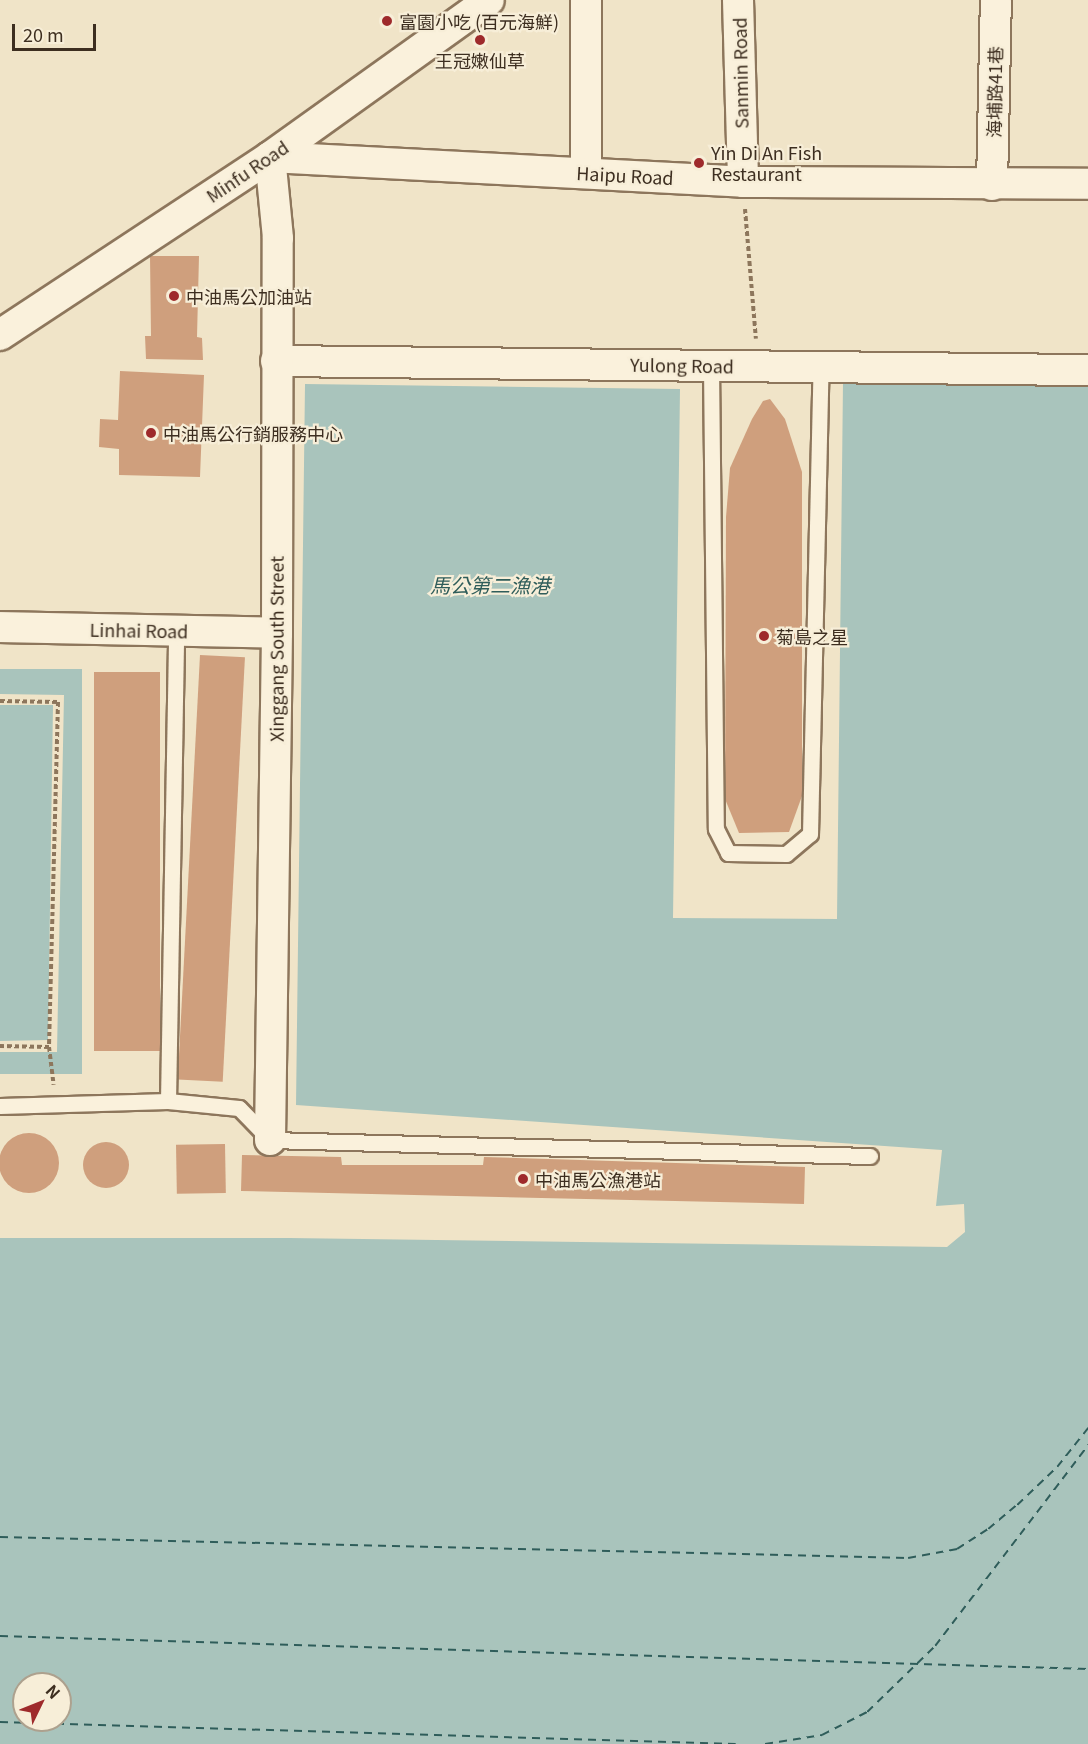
<!DOCTYPE html>
<html>
<head>
<meta charset="utf-8">
<style>
	body { margin:0 }
	#map { position:relative; width:1088px; height:1744px; overflow:hidden; background:#f0e4c8; font-family:Georgia,"Noto Sans TC",serif }
	div>[style] { position:absolute }
	[style*='--x'] { left:calc(var(--x)*1px); top:calc(var(--y)*1px); width:calc(var(--w)*1px); rotate:calc(var(--a)*1deg) }
	.water>* { inset:0; background:#a9c4bc; transform-origin:0 0 }
	.pier>* { inset:0; background:#f0e4c8 }
	.ferry>* { height:1.5px; margin-top:-0.75px; transform-origin:0; background:repeating-linear-gradient(90deg,#2f5d5a 0 8px,transparent 0 14px) }
	.building>* { inset:0; background:#cf9f7d; transform-origin:0 0 }
	.round { border-radius:50% }
	.path>* { height:4px; margin-top:-2px; transform-origin:0; background:repeating-linear-gradient(90deg,#8d765c 0 4.5px,transparent 0 7.5px) }
	.roads { filter:drop-shadow(2px 0 #8d765c) drop-shadow(-2px 0 #8d765c) drop-shadow(0 2px #8d765c) drop-shadow(0 -2px #8d765c) }
	.lane>* { height:15px; margin:-7.5px; padding:0 7.5px; transform-origin:7.5px; border-radius:7.5px; background:#faf1dc }
	.street>* { height:30px; margin:-15px; padding:0 15px; transform-origin:15px; border-radius:15px; background:#faf1dc }
	.dots>* { width:16px; height:16px; translate:-50% -50%; box-sizing:border-box; border:3px solid #f7eed8; border-radius:50% }
	span { translate:-50% -50%; white-space:nowrap; text-align:center; line-height:1.15; -webkit-text-stroke:4.5px #f7eed8; paint-order:stroke }
	.poi-label { font-size:18px; color:#3d2e20 }
	.left { translate:0 -50%; text-align:left }
	.street-label { font-size:18px; color:#3d2e20 }
	.water-label { font-size:20px; color:#2f5d5a; font-style:italic }
	.north { position:absolute; left:12px; top:1672px; width:60px; height:60px; box-sizing:border-box; background:#f7eed8; border:2px solid #ada18e; border-radius:50%; rotate:47deg; font-size:16px; font-weight:700; line-height:24px; text-align:center; color:#3d2e20 }
	.north::after { content:''; display:block; margin:auto; width:21px; height:27px; background:#9e2a2b; clip-path:polygon(50% 0,100% 100%,50% 72%,0 100%) }
	.scale { position:absolute; left:12px; top:24px; width:84px; height:27px; box-sizing:border-box; border:3px solid #3d2e20; border-top:0; padding-left:8px; font-size:18px; line-height:21px; white-space:nowrap; color:#3d2e20; -webkit-text-stroke:4px #f7eed8; paint-order:stroke }
</style>
</head>
<body>
<div id="map">
	<div class="water">
		<i style="clip-path:polygon(evenodd,843px 382px,1088px 386px,1088px 1744px,0 1744px,0 1238px,289px 1238px,947px 1247px,965px 1232px,964px 1204px,936px 1206px,942px 1150px,296px 1105px,305px 384px,680px 389px,673px 918px,837px 919px,843px 382px,24px 1684px,60px 1684px,60px 1720px,24px 1720px,24px 1684px)"></i>
		<i style="left:0;top:669px;width:82px;height:405px"></i>
	</div>
	<div class="pier">
		<i style="clip-path:polygon(0 694px,64px 695px,57px 1052px,0 1052px,0 1041px,48px 1040px,53px 705px,0 705px)"></i>
	</div>
	<div class="ferry">
		<i style="--x:0;--y:1537;--w:908;--a:1.32"></i>
		<i style="--x:908;--y:1558;--w:50;--a:-10.4"></i>
		<i style="--x:957;--y:1549;--w:37;--a:-33"></i>
		<i style="--x:988;--y:1529;--w:38;--a:-40"></i>
		<i style="--x:1017;--y:1505;--w:55;--a:-43.5"></i>
		<i style="--x:1057;--y:1467;--w:50;--a:-51.5"></i>
		<i style="--x:0;--y:1636;--w:1089;--a:1.74"></i>
		<i style="--x:0;--y:1722;--w:736;--a:1.71"></i>
		<i style="--x:765;--y:1744;--w:58;--a:-9"></i>
		<i style="--x:822;--y:1735;--w:51;--a:-27.1"></i>
		<i style="--x:867;--y:1712;--w:95;--a:-44.1"></i>
		<i style="--x:935;--y:1646;--w:253;--a:-52.7"></i>
	</div>
	<div class="building">
		<i style="clip-path:polygon(150px 256px,199px 256px,197px 337px,202px 338px,203px 360px,146px 359px,145px 336px,151px 336px)"></i>
		<i style="clip-path:polygon(120px 371px,204px 375px,200px 477px,119px 475px,119px 449px,99px 447px,100px 419px,118px 420px)"></i>
		<i style="clip-path:polygon(770px 399px,785px 419px,802px 472px,802px 796px,789px 832px,739px 833px,725px 799px,726px 517px,730px 468px,752px 419px,763px 401px)"></i>
		<i style="left:200px;top:655px;width:45px;height:425px;rotate:3deg"></i>
		<i style="left:94px;top:672px;width:66px;height:379px"></i>
		<i class="round" style="left:-1px;top:1133px;width:60px;height:60px"></i>
		<i class="round" style="left:83px;top:1142px;width:46px;height:46px"></i>
		<i style="left:225px;top:1144px;width:49px;height:49px;rotate:89deg"></i>
		<i style="clip-path:polygon(242px 1155px,341px 1157px,342px 1165px,483px 1165px,484px 1157px,805px 1167px,804px 1204px,241px 1191px)"></i>
	</div>
	<div class="path">
		<i style="--x:745;--y:209;--w:130;--a:85.2"></i>
		<i style="--x:0;--y:701;--w:58;--a:1"></i>
		<i style="--x:58;--y:702;--w:345;--a:91.5"></i>
		<i style="--x:49;--y:1047;--w:49;--a:-178.8"></i>
		<i style="--x:49;--y:1047;--w:38;--a:83"></i>
	</div>
	<div class="roads">
		<div class="lane">
			<i style="--x:711;--y:366;--w:463;--a:89.4"></i>
			<i style="--x:716;--y:829;--w:27;--a:63"></i>
			<i style="--x:728;--y:853;--w:58;--a:1"></i>
			<i style="--x:786;--y:854;--w:31;--a:-40"></i>
			<i style="--x:810;--y:834;--w:467;--a:-88.7"></i>
			<i style="--x:168;--y:1101;--w:470;--a:-89"></i>
			<i style="--x:0;--y:1106;--w:168;--a:-1.7"></i>
			<i style="--x:168;--y:1101;--w:71;--a:5.6"></i>
			<i style="--x:239;--y:1108;--w:45;--a:45.9"></i>
			<i style="--x:270;--y:1140;--w:600;--a:1.53"></i>
		</div>
		<div class="street">
			<i style="--x:738;--y:0;--w:182;--a:88.4"></i>
			<i style="--x:586;--y:173;--w:173;--a:-90"></i>
			<i style="--x:992;--y:185;--w:185;--a:-88.8"></i>
			<i style="--x:0;--y:335;--w:323;--a:-33.4"></i>
			<i style="--x:270;--y:157;--w:269;--a:-35.6"></i>
			<i style="--x:276;--y:361;--w:812;--a:0.64"></i>
			<i style="--x:0;--y:627;--w:277;--a:1.2"></i>
			<i style="--x:270;--y:1140;--w:507;--a:-89.21"></i>
			<i style="--x:277;--y:633;--w:395;--a:-89.9"></i>
			<i style="--x:278;--y:238;--w:81;--a:-95.6"></i>
			<i style="--x:270;--y:157;--w:474;--a:3"></i>
			<i style="--x:743;--y:182;--w:345;--a:0.3"></i>
		</div>
	</div>
	<div class="dots">
		<i style="left:387px;top:21px;background:#9e2a2b"></i>
		<i style="left:480px;top:40px;background:#9e2a2b"></i>
		<i style="left:699px;top:163px;background:#9e2a2b"></i>
		<i style="left:174px;top:296px;background:#9e2a2b"></i>
		<i style="left:151px;top:433px;background:#9e2a2b"></i>
		<i style="left:764px;top:636px;background:#9e2a2b"></i>
		<i style="left:523px;top:1179px;background:#9e2a2b"></i>
	</div>
	<div class="poi-label">
		<span class="left" style="left:399px;top:21px">富園小吃 (百元海鮮)</span>
		<span style="left:480px;top:60px">王冠嫩仙草</span>
		<span class="left" style="left:711px;top:163px">Yin Di An Fish<br>Restaurant</span>
		<span class="left" style="left:186px;top:296px">中油馬公加油站</span>
		<span class="left" style="left:163px;top:433px">中油馬公行銷服務中心</span>
		<span class="left" style="left:776px;top:636px">菊島之星</span>
		<span class="left" style="left:535px;top:1179px">中油馬公漁港站</span>
	</div>
	<div class="street-label">
		<span style="left:740px;top:73px;rotate:-91deg">Sanmin Road</span>
		<span style="left:994px;top:92px;rotate:-89deg">海埔路41巷</span>
		<span style="left:247px;top:171px;rotate:-34deg">Minfu Road</span>
		<span style="left:625px;top:175px;rotate:3deg">Haipu Road</span>
		<span style="left:682px;top:365px;rotate:1deg">Yulong Road</span>
		<span style="left:139px;top:630px;rotate:1deg">Linhai Road</span>
		<span style="left:276px;top:649px;rotate:-90deg">Xinggang South Street</span>
	</div>
	<div class="water-label">
		<span style="left:490px;top:584px">馬公第二漁港</span>
	</div>
	<div class="north">N</div>
	<div class="scale">20 m</div>
</div>
</body>
</html>
